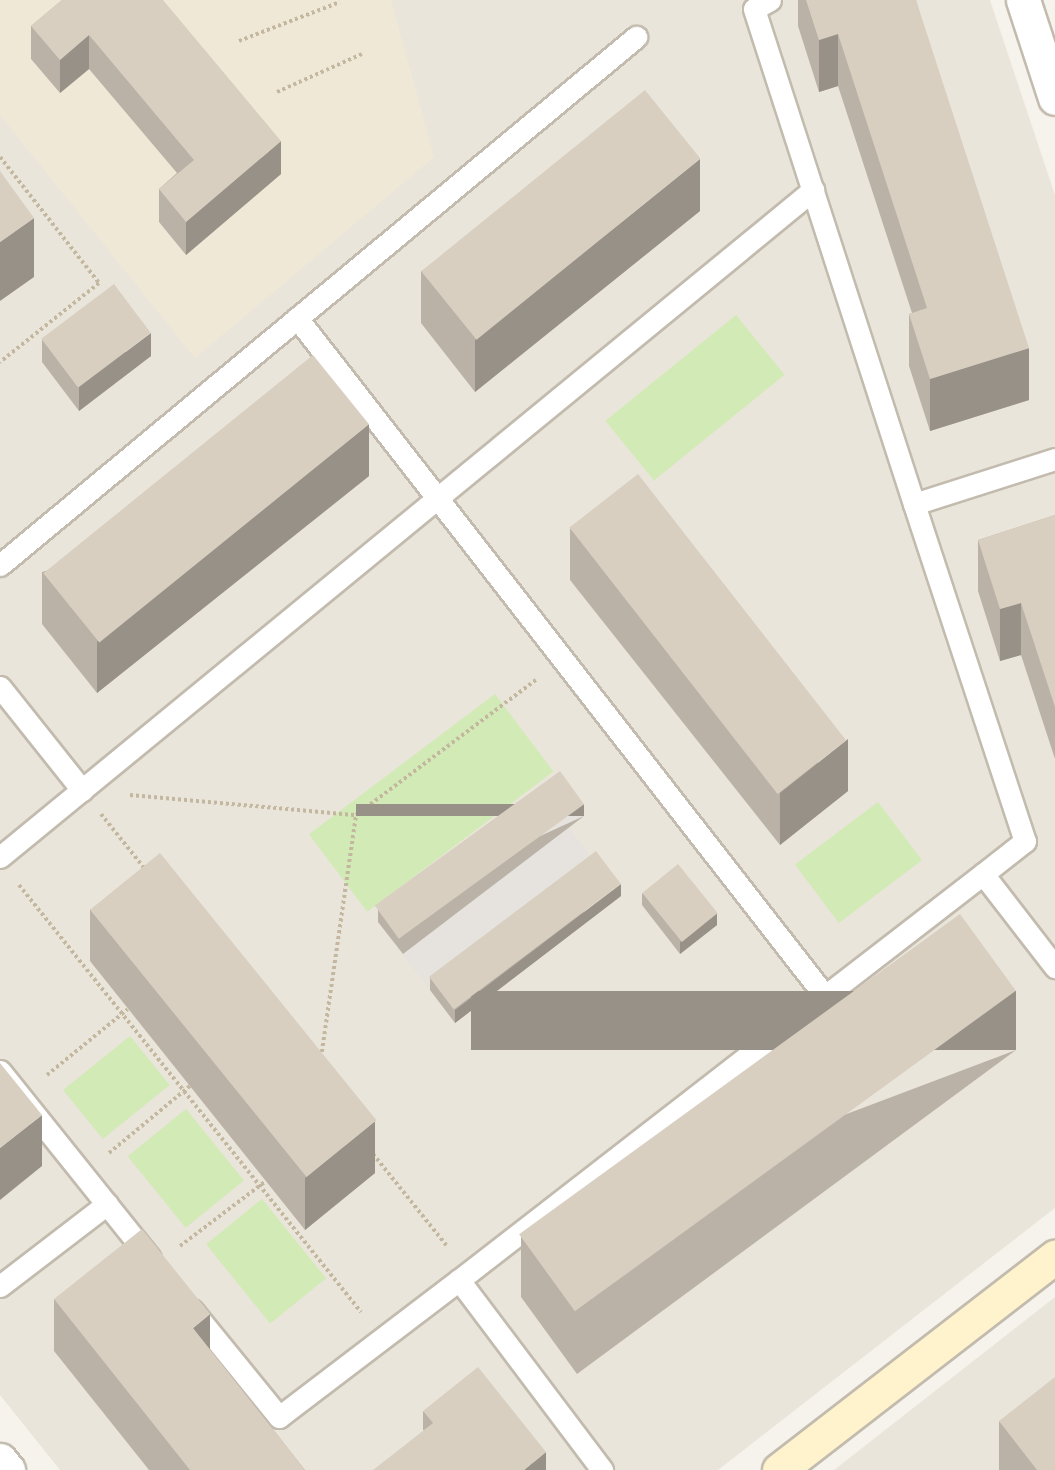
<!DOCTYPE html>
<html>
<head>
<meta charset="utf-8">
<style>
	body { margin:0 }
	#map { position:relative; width:1055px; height:1470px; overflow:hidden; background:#f6f3ec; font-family:Lato,sans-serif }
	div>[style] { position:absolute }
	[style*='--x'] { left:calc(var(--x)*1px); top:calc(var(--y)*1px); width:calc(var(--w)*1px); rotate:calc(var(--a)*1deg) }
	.residential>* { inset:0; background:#eae5da }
	.industrial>* { inset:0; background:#e6e2dd }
	.education>* { inset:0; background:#efe8d6 }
	.green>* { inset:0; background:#d2eab5; transform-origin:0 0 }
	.path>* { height:4px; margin-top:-2px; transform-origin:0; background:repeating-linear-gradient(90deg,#c4b79f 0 3px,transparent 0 6px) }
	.roads { filter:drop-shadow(2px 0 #c2bbae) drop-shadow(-2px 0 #c2bbae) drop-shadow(0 2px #c2bbae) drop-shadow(0 -2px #c2bbae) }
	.lane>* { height:21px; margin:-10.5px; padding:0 10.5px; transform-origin:10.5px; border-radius:10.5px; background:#fff }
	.street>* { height:33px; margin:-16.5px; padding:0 16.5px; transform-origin:16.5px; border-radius:16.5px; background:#fff }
	.secondary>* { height:33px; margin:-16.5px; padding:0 16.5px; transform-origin:16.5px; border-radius:16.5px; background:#fff3cd }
	.wall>* { inset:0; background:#bab2a6 }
	.shaded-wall>* { inset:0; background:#979187; transform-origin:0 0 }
	.building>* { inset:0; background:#d8cfc1; transform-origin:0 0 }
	span { translate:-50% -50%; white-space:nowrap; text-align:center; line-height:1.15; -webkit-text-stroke:5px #fff; paint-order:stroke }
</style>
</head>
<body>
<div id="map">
	<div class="residential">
		<i style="clip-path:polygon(0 0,990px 0,1055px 195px,1055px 1208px,718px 1470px,60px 1470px,0 1395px)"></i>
		<i style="clip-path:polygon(1055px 1297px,1055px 1470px,834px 1470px)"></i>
	</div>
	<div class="industrial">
		<i style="clip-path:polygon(560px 783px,584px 816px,569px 828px,620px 896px,455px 1023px,378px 922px)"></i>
	</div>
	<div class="education">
		<i style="clip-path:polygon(0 0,391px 0,434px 157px,195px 358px,0 115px)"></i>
	</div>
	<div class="green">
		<i style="left:736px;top:315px;width:77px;height:168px;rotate:51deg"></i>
		<i style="left:495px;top:694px;width:97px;height:233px;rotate:53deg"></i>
		<i style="left:878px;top:802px;width:73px;height:104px;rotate:53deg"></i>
		<i style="left:130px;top:1036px;width:63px;height:86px;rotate:51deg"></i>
		<i style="left:186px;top:1109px;width:92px;height:75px;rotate:51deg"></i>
		<i style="left:262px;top:1199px;width:102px;height:72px;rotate:51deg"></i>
	</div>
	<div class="path">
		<i style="--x:239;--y:41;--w:108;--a:-21.1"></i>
		<i style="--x:277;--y:92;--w:93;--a:-24.1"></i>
		<i style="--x:0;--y:157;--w:160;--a:51.8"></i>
		<i style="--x:99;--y:283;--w:127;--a:141.4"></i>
		<i style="--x:130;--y:795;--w:227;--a:5.1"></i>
		<i style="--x:356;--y:815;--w:225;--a:-36.9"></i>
		<i style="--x:101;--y:814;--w:70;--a:51.3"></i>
		<i style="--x:19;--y:885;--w:547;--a:51.31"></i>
		<i style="--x:321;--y:1058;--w:246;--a:-81.8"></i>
		<i style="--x:47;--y:1075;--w:104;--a:-39.2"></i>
		<i style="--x:109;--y:1153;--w:105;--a:-39.6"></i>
		<i style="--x:373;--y:1154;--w:118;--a:51.2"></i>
		<i style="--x:180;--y:1246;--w:108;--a:-37.1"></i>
	</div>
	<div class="roads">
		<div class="lane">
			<i style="--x:770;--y:0;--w:18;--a:151"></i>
			<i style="--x:754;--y:9;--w:520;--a:72.09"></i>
			<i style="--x:914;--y:504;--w:148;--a:-17.7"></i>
			<i style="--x:297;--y:318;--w:859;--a:52.09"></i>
			<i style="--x:825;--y:996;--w:200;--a:-37.7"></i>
			<i style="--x:983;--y:874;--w:118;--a:52.3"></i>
			<i style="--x:914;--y:504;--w:355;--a:71.8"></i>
			<i style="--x:1025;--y:841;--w:53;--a:141.8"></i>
			<i style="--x:0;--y:565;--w:827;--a:-39.7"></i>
			<i style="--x:0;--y:687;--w:132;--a:51.5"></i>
			<i style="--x:0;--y:857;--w:1052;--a:-39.37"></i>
			<i style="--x:0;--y:1071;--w:240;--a:51.3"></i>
			<i style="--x:459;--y:1280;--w:463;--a:-37.8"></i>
			<i style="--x:0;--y:1286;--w:135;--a:-37.5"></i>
			<i style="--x:192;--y:1310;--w:138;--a:50.9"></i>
			<i style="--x:279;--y:1417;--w:226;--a:-37.3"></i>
			<i style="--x:459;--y:1280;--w:238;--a:53"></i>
		</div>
		<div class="street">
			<i style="--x:1023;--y:0;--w:103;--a:71.9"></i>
			<i style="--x:0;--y:1460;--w:13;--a:51"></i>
		</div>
		<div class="secondary">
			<i style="--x:779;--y:1470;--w:349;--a:-37.7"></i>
		</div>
	</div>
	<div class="wall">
		<i style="clip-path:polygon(62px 0,281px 174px,186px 255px,159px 222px,159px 189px,177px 173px,89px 69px,60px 93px,31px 59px,31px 26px)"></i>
		<i style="clip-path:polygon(798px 0,916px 0,1029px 400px,930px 431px,909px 366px,909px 314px,912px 313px,838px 86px,819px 92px,798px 26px)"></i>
		<i style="clip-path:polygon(700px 211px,475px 392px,421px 323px,421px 271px)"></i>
		<i style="clip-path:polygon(42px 339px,151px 356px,79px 411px,42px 362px)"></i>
		<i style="clip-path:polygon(369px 476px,97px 693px,42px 624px,42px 572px)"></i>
		<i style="clip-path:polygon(1055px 515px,1055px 759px,1021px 655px,1000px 661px,978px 591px,978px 540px)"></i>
		<i style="clip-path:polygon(570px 528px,848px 791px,780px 845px,570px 580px)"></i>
		<i style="clip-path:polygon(584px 816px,403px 954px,378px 922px,378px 910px)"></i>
		<i style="clip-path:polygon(642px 893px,717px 925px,680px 954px,642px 905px)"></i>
		<i style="clip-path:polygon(621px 896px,455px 1023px,430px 990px,430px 978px)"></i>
		<i style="clip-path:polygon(90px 909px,375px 1173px,305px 1230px,90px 961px)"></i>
		<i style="clip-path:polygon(1016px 1050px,577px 1374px,521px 1297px,521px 1237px)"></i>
		<i style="clip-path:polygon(54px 1299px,210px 1349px,305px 1470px,149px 1470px,54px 1351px)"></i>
		<i style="clip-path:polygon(423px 1411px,546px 1470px,423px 1430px)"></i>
		<i style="clip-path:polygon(999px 1421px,1055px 1470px,999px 1470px)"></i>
	</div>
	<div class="shaded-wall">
		<i style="clip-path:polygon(838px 34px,838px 86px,819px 92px,819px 40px)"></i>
		<i style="clip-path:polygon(89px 35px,89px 69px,60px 93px,60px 60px)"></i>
		<i style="clip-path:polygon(281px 141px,281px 174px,186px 255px,186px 222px)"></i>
		<i style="clip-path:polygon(700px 159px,700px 211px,475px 392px,475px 340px)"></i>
		<i style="clip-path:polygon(34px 218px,34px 277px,0 301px,0 242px)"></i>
		<i style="clip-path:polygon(151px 333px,151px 356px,79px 411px,79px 387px)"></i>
		<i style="clip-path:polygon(1029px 348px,1029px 400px,930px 431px,930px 379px)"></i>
		<i style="clip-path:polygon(369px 424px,369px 476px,97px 693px,97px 641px)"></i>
		<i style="clip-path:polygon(1021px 603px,1021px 655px,1000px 661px,1000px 609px)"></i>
		<i style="clip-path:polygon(848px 739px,848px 791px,780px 845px,780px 793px)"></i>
		<i style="left:584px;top:804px;width:12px;height:228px;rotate:90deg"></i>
		<i style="clip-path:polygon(621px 884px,621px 896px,455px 1023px,455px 1010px)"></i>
		<i style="clip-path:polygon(717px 913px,717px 925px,680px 954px,680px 942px)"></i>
		<i style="left:1016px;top:991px;width:59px;height:545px;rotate:90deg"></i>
		<i style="clip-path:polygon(42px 1115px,42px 1166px,0 1200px,0 1148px)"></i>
		<i style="clip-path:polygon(375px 1121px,375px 1173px,305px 1230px,305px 1178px)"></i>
		<i style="clip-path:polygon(210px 1314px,210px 1366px,193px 1328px)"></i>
		<i style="clip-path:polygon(546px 1452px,546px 1470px,524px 1470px)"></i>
	</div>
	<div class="building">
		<i style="clip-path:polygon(62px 0,163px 0,281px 141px,186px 222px,159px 189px,194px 160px,89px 35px,60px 60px,31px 26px)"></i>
		<i style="clip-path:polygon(806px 0,916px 0,1029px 348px,930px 379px,909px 314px,927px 308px,838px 34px,819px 40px)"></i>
		<i style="left:645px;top:90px;width:88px;height:288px;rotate:51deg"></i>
		<i style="clip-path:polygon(0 171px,34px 218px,0 242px)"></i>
		<i style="left:114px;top:284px;width:61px;height:91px;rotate:53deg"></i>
		<i style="left:313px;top:355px;width:89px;height:347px;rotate:51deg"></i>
		<i style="left:638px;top:474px;width:338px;height:87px;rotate:52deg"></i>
		<i style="clip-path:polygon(1055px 515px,1055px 707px,1021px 603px,1000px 609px,978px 540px)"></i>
		<i style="left:560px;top:771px;width:41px;height:229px;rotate:54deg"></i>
		<i style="left:596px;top:851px;width:41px;height:209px;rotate:53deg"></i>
		<i style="left:160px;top:853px;width:344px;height:90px;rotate:51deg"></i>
		<i style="left:678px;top:864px;width:63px;height:46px;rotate:51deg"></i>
		<i style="left:960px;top:914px;width:95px;height:545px;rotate:54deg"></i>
		<i style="clip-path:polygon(0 1063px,42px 1115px,0 1148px)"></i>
		<i style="clip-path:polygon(142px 1229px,210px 1314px,193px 1328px,305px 1470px,190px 1470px,54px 1299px)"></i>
		<i style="clip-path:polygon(478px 1367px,546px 1452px,524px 1470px,373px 1470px,433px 1423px,423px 1411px)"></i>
		<i style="clip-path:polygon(1055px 1377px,1055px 1470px,1037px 1470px,999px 1421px)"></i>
	</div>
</div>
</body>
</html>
